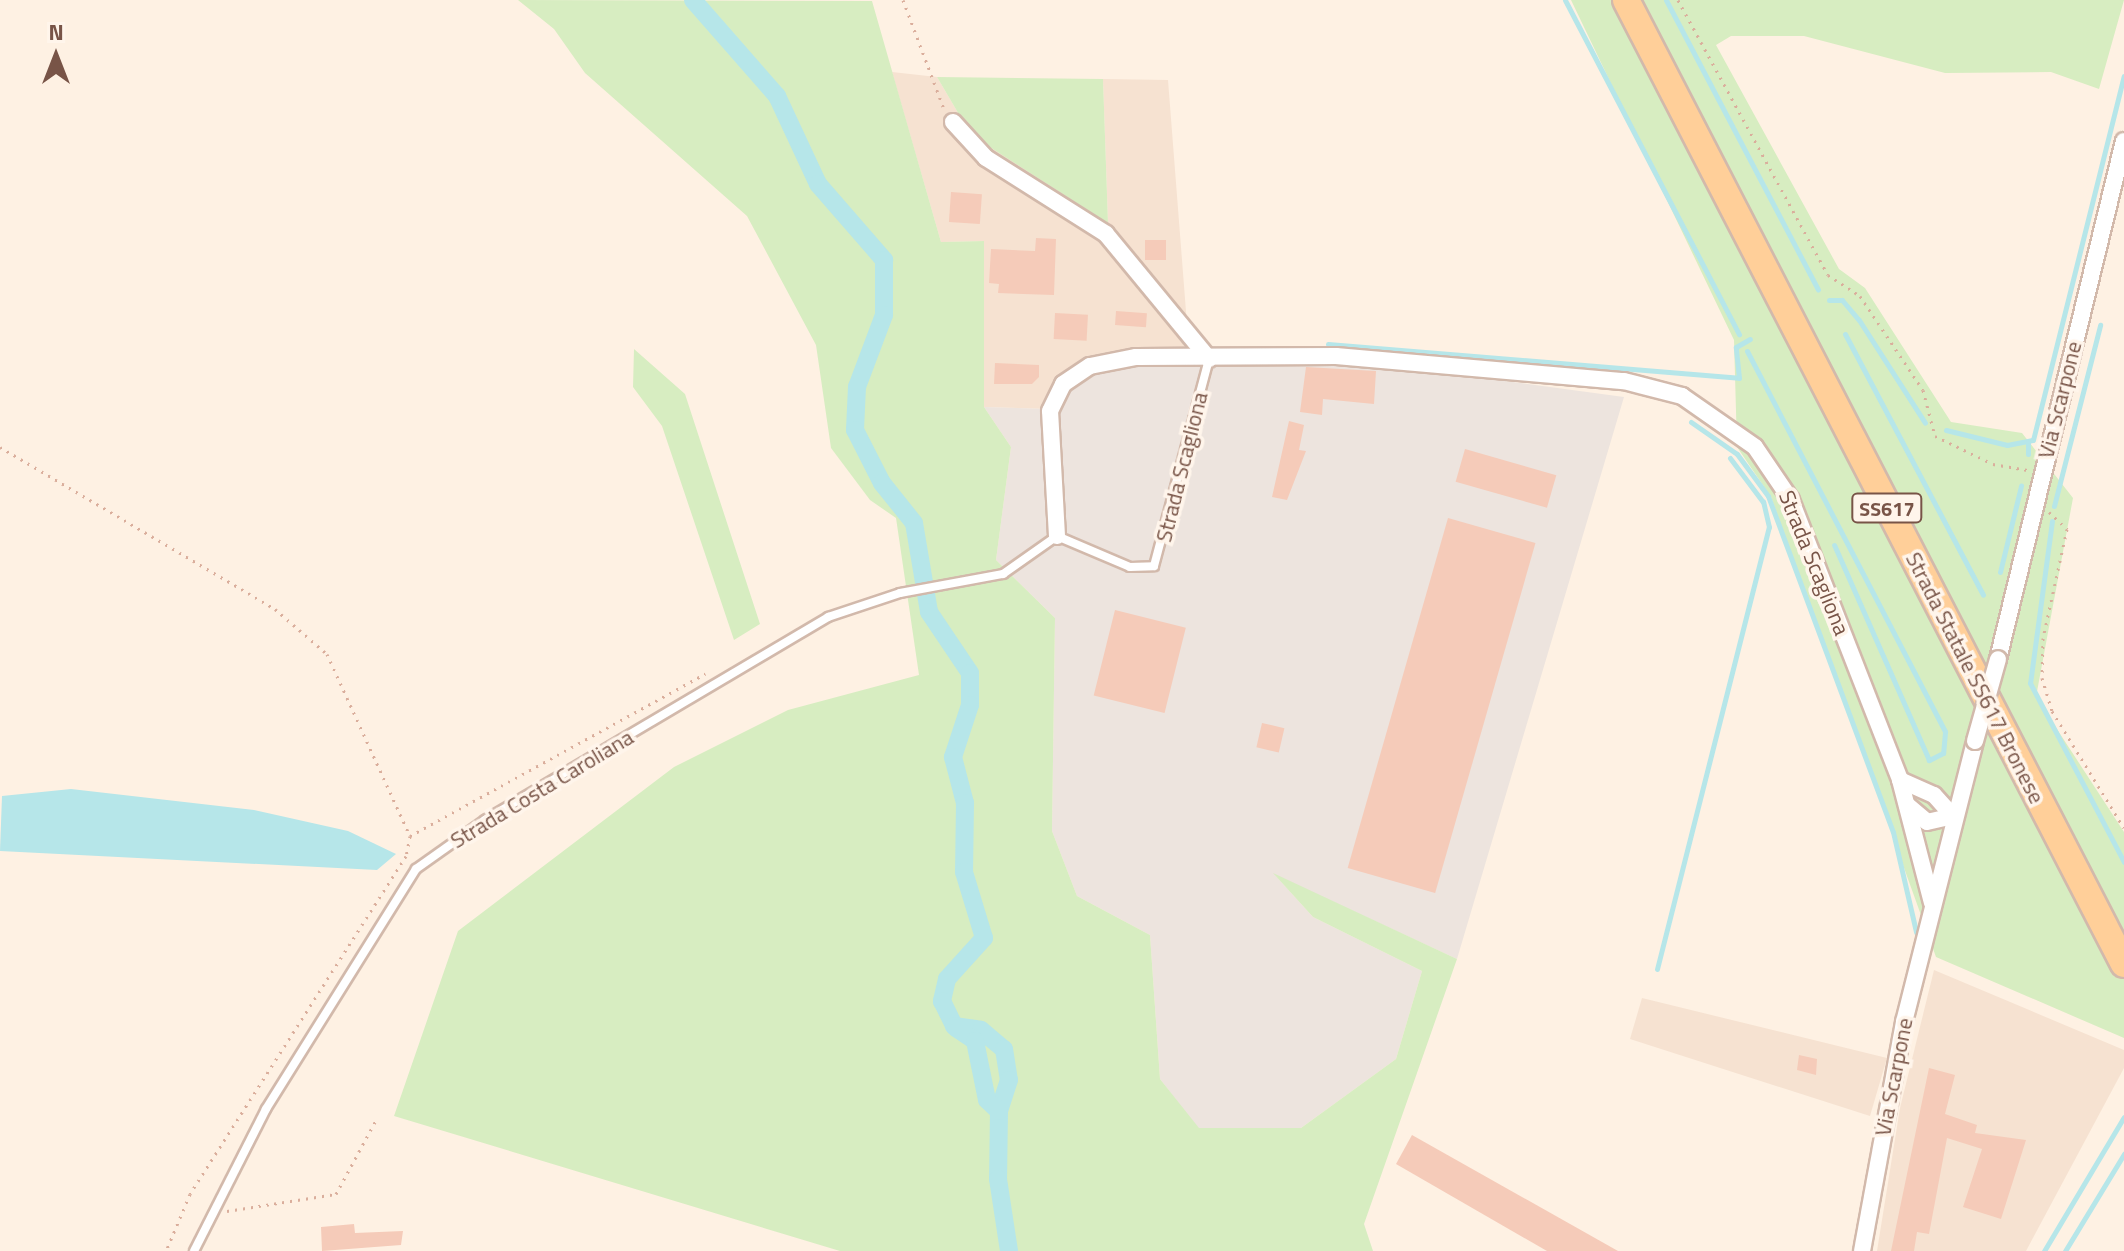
<!DOCTYPE html>
<html>
<head>
<meta charset="utf-8">
<style>
	body { margin:0 }
	#map { position:relative; width:2124px; height:1251px; overflow:hidden; background:#fef1e3; font-family:"Titillium Web",sans-serif }
	div>[style] { position:absolute }
	[style*='--x'] { left:calc(var(--x)*1px); top:calc(var(--y)*1px); width:calc(var(--w)*1px); rotate:calc(var(--a)*1deg) }
	.residential>* { inset:0; background:#f6e2d1 }
	.industrial>* { inset:0; background:#ede4de }
	.green>* { inset:0; background:#d7edc1 }
	.water>* { inset:0; background:#b6e6e9 }
	.stream>* { height:5px; margin:-2.5px; padding:0 2.5px; transform-origin:2.5px; border-radius:2.5px; background:#b6e6e9 }
	.canal>* { height:18px; margin:-9px; padding:0 9px; transform-origin:9px; border-radius:9px; background:#b6e6e9 }
	.building>* { inset:0; background:#f5cbb9; transform-origin:0 0 }
	.path>* { height:3px; margin-top:-1.5px; transform-origin:0; background:repeating-linear-gradient(90deg,#daae9c 0 2px,transparent 0 8px) }
	.roads { filter:drop-shadow(2px 0 #d2b9ab) drop-shadow(-2px 0 #d2b9ab) drop-shadow(0 2px #d2b9ab) drop-shadow(0 -2px #d2b9ab) }
	.service>* { height:8px; margin:-4px; padding:0 4px; transform-origin:4px; border-radius:4px; background:#fff }
	.minor>* { height:16px; margin:-8px; padding:0 8px; transform-origin:8px; border-radius:8px; background:#fff }
	.primary>* { height:26px; margin:-13px; padding:0 13px; transform-origin:13px; border-radius:13px; background:#ffcf99 }
	.bridges { filter:drop-shadow(2px 0 #d2b9ab) drop-shadow(-2px 0 #d2b9ab) drop-shadow(0 2px #d2b9ab) drop-shadow(0 -2px #d2b9ab) }
	.minor-bridge>* { height:16px; margin:-8px; padding:0 8px; transform-origin:8px; border-radius:8px; background:#fff }
	span { translate:-50% -50%; white-space:nowrap; text-align:center; line-height:1.15; -webkit-text-stroke:7px #fff5eb; paint-order:stroke }
	.shield-label span { padding:2px 6px; background:#fff5eb; border:2px solid; border-radius:6px; -webkit-text-stroke-width:0 }
	.shield-label { font-size:20px; color:#785447; font-weight:700 }
	.street-label { font-size:22px; color:#785447 }
	.north { position:absolute; left:16px; top:16px; width:80px; height:80px; -webkit-text-stroke:6px #fff5eb; paint-order:stroke; rotate:0deg; font-size:22px; font-weight:700; line-height:32px; text-align:center; color:#785447 }
	.north::after { content:''; display:block; margin:auto; width:28px; height:36px; background:#785447; clip-path:polygon(50% 0,100% 100%,50% 72%,0 100%) }
</style>
</head>
<body>
<div id="map">
	<div class="residential">
		<i style="clip-path:polygon(892px 72px,937px 77px,971px 135px,1108px 222px,1103px 79px,1168px 80px,1188px 337px,1205px 358px,1050px 409px,984px 407px,984px 241px,941px 242px)"></i>
		<i style="clip-path:polygon(1934px 970px,2124px 1050px,2124px 1068px,2026px 1251px,1877px 1251px,1900px 1108px)"></i>
		<i style="clip-path:polygon(1642px 998px,1887px 1058px,1870px 1116px,1630px 1039px)"></i>
	</div>
	<div class="industrial">
		<i style="clip-path:polygon(1321px 356px,1624px 397px,1457px 959px,1275px 875px,1313px 917px,1422px 971px,1396px 1059px,1301px 1128px,1198px 1128px,1160px 1079px,1150px 935px,1077px 896px,1052px 831px,1055px 618px,996px 560px,1011px 447px,984px 407px,1050px 409px,1087px 366px)"></i>
	</div>
	<div class="green">
		<i style="clip-path:polygon(518px 0,872px 1px,941px 242px,984px 241px,984px 407px,1011px 447px,996px 560px,1055px 618px,1052px 831px,1077px 896px,1150px 935px,1160px 1079px,1199px 1128px,1301px 1128px,1396px 1059px,1422px 971px,1313px 917px,1273px 873px,1457px 959px,1364px 1224px,1373px 1251px,840px 1251px,394px 1116px,458px 931px,674px 767px,788px 710px,919px 675px,896px 518px,870px 500px,831px 448px,816px 345px,747px 216px,585px 73px,554px 29px)"></i>
		<i style="clip-path:polygon(1571px 0,2124px 0,2099px 89px,2051px 72px,1945px 73px,1804px 36px,1731px 36px,1716px 45px,1839px 269px,1865px 288px,1951px 422px,2022px 433px,2073px 498px,2036px 697px,2124px 832px,2124px 1038px,1936px 957px,1771px 497px,1737px 447px,1734px 340px)"></i>
		<i style="clip-path:polygon(937px 77px,1103px 79px,1108px 223px,971px 135px)"></i>
		<i style="clip-path:polygon(634px 349px,685px 394px,760px 624px,734px 640px,662px 426px,633px 387px)"></i>
	</div>
	<div class="water">
		<i style="clip-path:polygon(71px 789px,254px 810px,348px 831px,396px 854px,377px 870px,0 851px,2px 796px)"></i>
	</div>
	<div class="stream">
		<i style="--x:1565;--y:0;--w:377;--a:62.5"></i>
		<i style="--x:1666;--y:0;--w:327;--a:62.3"></i>
		<i style="--x:1829;--y:300;--w:13;--a:0"></i>
		<i style="--x:1842;--y:300;--w:26;--a:50"></i>
		<i style="--x:1859;--y:320;--w:122;--a:57.3"></i>
		<i style="--x:1845;--y:334;--w:295;--a:62.1"></i>
		<i style="--x:1328;--y:344;--w:412;--a:4.7"></i>
		<i style="--x:1739;--y:378;--w:31;--a:-96"></i>
		<i style="--x:1736;--y:347;--w:16;--a:-30"></i>
		<i style="--x:1747;--y:351;--w:429;--a:62.5"></i>
		<i style="--x:1945;--y:732;--w:21;--a:95"></i>
		<i style="--x:1943;--y:753;--w:16;--a:153"></i>
		<i style="--x:1929;--y:760;--w:235;--a:-113.8"></i>
		<i style="--x:1691;--y:422;--w:56;--a:34.8"></i>
		<i style="--x:1737;--y:454;--w:52;--a:53.6"></i>
		<i style="--x:1768;--y:496;--w:358;--a:69.6"></i>
		<i style="--x:1893;--y:832;--w:103;--a:77"></i>
		<i style="--x:1946;--y:430;--w:63;--a:13.8"></i>
		<i style="--x:2007;--y:445;--w:26;--a:-11"></i>
		<i style="--x:2033;--y:440;--w:375;--a:-76"></i>
		<i style="--x:2028;--y:442;--w:12;--a:90"></i>
		<i style="--x:2054;--y:506;--w:187;--a:-75.7"></i>
		<i style="--x:2052;--y:521;--w:163;--a:97.7"></i>
		<i style="--x:2030;--y:683;--w:202;--a:62.3"></i>
		<i style="--x:2000;--y:572;--w:89;--a:-76.3"></i>
		<i style="--x:1657;--y:969;--w:456;--a:-75.8"></i>
		<i style="--x:1769;--y:527;--w:26;--a:-103"></i>
		<i style="--x:1763;--y:502;--w:55;--a:-126.9"></i>
		<i style="--x:2044;--y:1251;--w:156;--a:-59.2"></i>
		<i style="--x:2065;--y:1251;--w:114;--a:-58.7"></i>
	</div>
	<div class="canal">
		<i style="--x:693;--y:0;--w:128;--a:48.8"></i>
		<i style="--x:777;--y:96;--w:97;--a:65"></i>
		<i style="--x:818;--y:184;--w:101;--a:49"></i>
		<i style="--x:884;--y:260;--w:55;--a:90"></i>
		<i style="--x:884;--y:315;--w:77;--a:110.6"></i>
		<i style="--x:857;--y:387;--w:43;--a:92.7"></i>
		<i style="--x:855;--y:430;--w:59;--a:63"></i>
		<i style="--x:882;--y:483;--w:51;--a:51.3"></i>
		<i style="--x:914;--y:523;--w:90;--a:80.4"></i>
		<i style="--x:929;--y:612;--w:73;--a:56.1"></i>
		<i style="--x:970;--y:673;--w:32;--a:90"></i>
		<i style="--x:970;--y:705;--w:55;--a:108.1"></i>
		<i style="--x:953;--y:757;--w:48;--a:75.4"></i>
		<i style="--x:965;--y:803;--w:69;--a:90.8"></i>
		<i style="--x:964;--y:872;--w:69;--a:73.1"></i>
		<i style="--x:984;--y:938;--w:55;--a:132.1"></i>
		<i style="--x:947;--y:979;--w:23;--a:103"></i>
		<i style="--x:942;--y:1001;--w:28;--a:64"></i>
		<i style="--x:954;--y:1026;--w:27;--a:8"></i>
		<i style="--x:981;--y:1030;--w:30;--a:40"></i>
		<i style="--x:1004;--y:1049;--w:31;--a:81"></i>
		<i style="--x:1009;--y:1080;--w:33;--a:108"></i>
		<i style="--x:999;--y:1111;--w:68;--a:90.8"></i>
		<i style="--x:998;--y:1179;--w:73;--a:81.3"></i>
		<i style="--x:956;--y:1028;--w:23;--a:34"></i>
		<i style="--x:975;--y:1041;--w:60;--a:78.5"></i>
		<i style="--x:987;--y:1100;--w:16;--a:43"></i>
	</div>
	<div class="building">
		<i style="left:951px;top:192px;width:31px;height:30px;rotate:4deg"></i>
		<i style="clip-path:polygon(1036px 238px,1056px 239px,1054px 295px,998px 293px,999px 284px,989px 283px,991px 249px,1035px 251px)"></i>
		<i style="left:1145px;top:240px;width:21px;height:20px"></i>
		<i style="left:1116px;top:311px;width:31px;height:14px;rotate:4deg"></i>
		<i style="left:1055px;top:313px;width:33px;height:26px;rotate:3deg"></i>
		<i style="clip-path:polygon(995px 363px,1039px 365px,1039px 377px,1032px 384px,994px 384px)"></i>
		<i style="clip-path:polygon(1306px 367px,1376px 371px,1374px 404px,1323px 399px,1322px 415px,1300px 412px)"></i>
		<i style="clip-path:polygon(1289px 421px,1304px 425px,1299px 450px,1306px 451px,1287px 500px,1272px 497px)"></i>
		<i style="left:1465px;top:449px;width:95px;height:34px;rotate:16deg"></i>
		<i style="left:1448px;top:518px;width:91px;height:364px;rotate:16deg"></i>
		<i style="left:1115px;top:610px;width:73px;height:88px;rotate:14deg"></i>
		<i style="left:1262px;top:723px;width:23px;height:25px;rotate:13deg"></i>
		<i style="clip-path:polygon(1799px 1055px,1817px 1059px,1816px 1075px,1797px 1070px)"></i>
		<i style="clip-path:polygon(1929px 1068px,1955px 1075px,1945px 1114px,1977px 1125px,1975px 1133px,2026px 1140px,2001px 1219px,1963px 1207px,1982px 1149px,1947px 1138px,1929px 1234px,1917px 1232px,1914px 1251px,1891px 1251px)"></i>
		<i style="clip-path:polygon(1412px 1135px,1618px 1251px,1547px 1251px,1396px 1164px)"></i>
		<i style="clip-path:polygon(354px 1224px,355px 1233px,403px 1231px,401px 1245px,322px 1251px,321px 1227px)"></i>
	</div>
	<div class="path">
		<i style="--x:903;--y:0;--w:116;--a:69.4"></i>
		<i style="--x:1678;--y:0;--w:313;--a:61.4"></i>
		<i style="--x:1828;--y:275;--w:38;--a:33"></i>
		<i style="--x:1860;--y:296;--w:113;--a:56.2"></i>
		<i style="--x:1923;--y:390;--w:48;--a:75.4"></i>
		<i style="--x:1935;--y:436;--w:64;--a:25.8"></i>
		<i style="--x:1993;--y:464;--w:35;--a:10"></i>
		<i style="--x:0;--y:447;--w:319;--a:30.5"></i>
		<i style="--x:275;--y:609;--w:69;--a:40.9"></i>
		<i style="--x:327;--y:654;--w:200;--a:65.5"></i>
		<i style="--x:410;--y:836;--w:20;--a:101"></i>
		<i style="--x:406;--y:856;--w:401;--a:122.6"></i>
		<i style="--x:190;--y:1194;--w:62;--a:112.8"></i>
		<i style="--x:2049;--y:512;--w:25;--a:43"></i>
		<i style="--x:2067;--y:529;--w:112;--a:102.4"></i>
		<i style="--x:2043;--y:638;--w:40;--a:91.4"></i>
		<i style="--x:2042;--y:678;--w:34;--a:73"></i>
		<i style="--x:2052;--y:711;--w:137;--a:58.4"></i>
		<i style="--x:410;--y:836;--w:337;--a:-28.8"></i>
		<i style="--x:227;--y:1211;--w:110;--a:-8.9"></i>
		<i style="--x:336;--y:1194;--w:84;--a:-61.6"></i>
	</div>
	<div class="roads">
		<div class="service">
			<i style="--x:194;--y:1251;--w:159;--a:-63.1"></i>
			<i style="--x:266;--y:1109;--w:283;--a:-58"></i>
			<i style="--x:416;--y:869;--w:85;--a:-35.4"></i>
			<i style="--x:485;--y:820;--w:399;--a:-30.6"></i>
			<i style="--x:828;--y:617;--w:76;--a:-18.4"></i>
			<i style="--x:900;--y:593;--w:105;--a:-10.5"></i>
			<i style="--x:1003;--y:574;--w:66;--a:-35.1"></i>
			<i style="--x:1057;--y:536;--w:79;--a:23"></i>
			<i style="--x:1130;--y:567;--w:24;--a:-2"></i>
			<i style="--x:1154;--y:566;--w:214;--a:-75.1"></i>
		</div>
		<div class="minor">
			<i style="--x:953;--y:122;--w:49;--a:47.5"></i>
			<i style="--x:986;--y:158;--w:142;--a:32.3"></i>
			<i style="--x:1106;--y:234;--w:162;--a:50.5"></i>
			<i style="--x:1057;--y:536;--w:125;--a:-93.2"></i>
			<i style="--x:1050;--y:411;--w:30;--a:-64"></i>
			<i style="--x:1063;--y:384;--w:32;--a:-34"></i>
			<i style="--x:1090;--y:366;--w:47;--a:-11.1"></i>
			<i style="--x:1136;--y:357;--w:200;--a:-0.3"></i>
			<i style="--x:1336;--y:356;--w:289;--a:5"></i>
			<i style="--x:1624;--y:381;--w:60;--a:14.5"></i>
			<i style="--x:1682;--y:396;--w:89;--a:34.9"></i>
			<i style="--x:1755;--y:447;--w:64;--a:55.8"></i>
			<i style="--x:1791;--y:500;--w:300;--a:68.7"></i>
			<i style="--x:1900;--y:780;--w:127;--a:75.4"></i>
			<i style="--x:1998;--y:659;--w:533;--a:-76.33"></i>
			<i style="--x:1900;--y:780;--w:37;--a:24"></i>
			<i style="--x:1934;--y:795;--w:28;--a:48"></i>
			<i style="--x:1907;--y:805;--w:26;--a:40"></i>
			<i style="--x:1927;--y:822;--w:27;--a:-13"></i>
			<i style="--x:1862;--y:1251;--w:233;--a:-79.6"></i>
			<i style="--x:1904;--y:1022;--w:290;--a:-75.8"></i>
		</div>
		<div class="primary">
			<i style="--x:1626;--y:0;--w:1085;--a:62.68"></i>
		</div>
	</div>
	<div class="bridges">
		<div class="minor-bridge">
			<i style="--x:1975;--y:741;--w:85;--a:-74.3"></i>
		</div>
	</div>
	<div class="shield-label">
		<span style="left:1887px;top:508px">SS617</span>
	</div>
	<div class="street-label">
		<span style="left:2060px;top:400px;rotate:-76deg">Via Scarpone</span>
		<span style="left:1182px;top:467px;rotate:-76deg">Strada Scagliona</span>
		<span style="left:1814px;top:563px;rotate:68deg">Strada Scagliona</span>
		<span style="left:1975px;top:678px;rotate:63deg">Strada Statale SS617 Bronese</span>
		<span style="left:542px;top:789px;rotate:-31deg">Strada Costa Caroliana</span>
		<span style="left:1894px;top:1077px;rotate:-79deg">Via Scarpone</span>
	</div>
	<div class="north">N</div>
</div>
</body>
</html>
